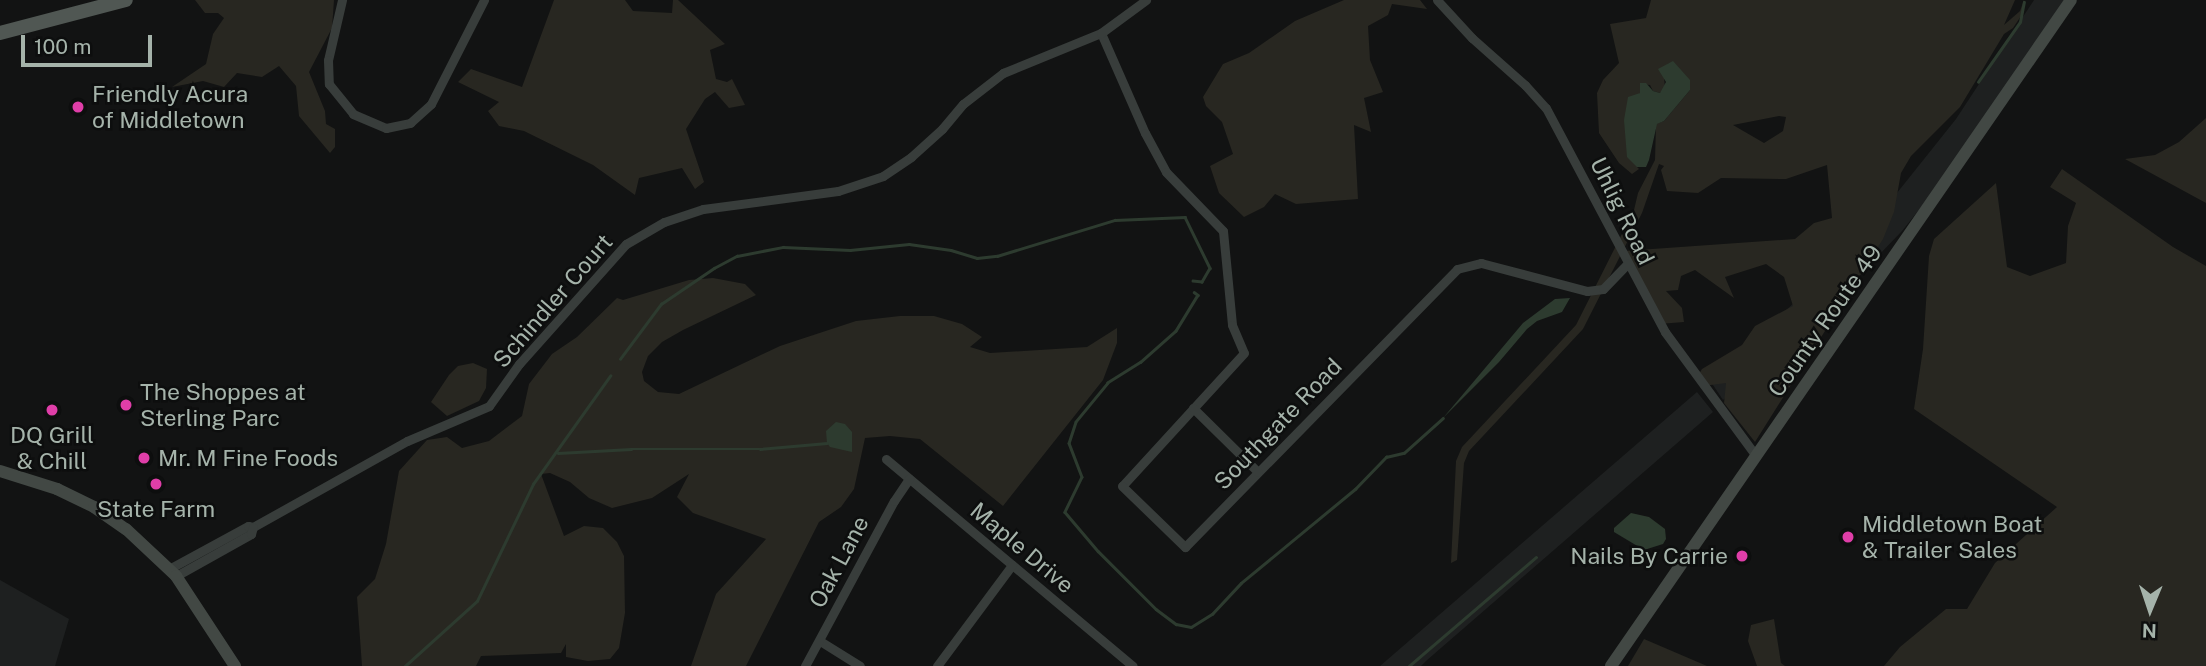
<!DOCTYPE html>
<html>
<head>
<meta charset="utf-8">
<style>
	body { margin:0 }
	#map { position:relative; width:2206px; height:666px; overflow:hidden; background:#121313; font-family:"Public Sans",sans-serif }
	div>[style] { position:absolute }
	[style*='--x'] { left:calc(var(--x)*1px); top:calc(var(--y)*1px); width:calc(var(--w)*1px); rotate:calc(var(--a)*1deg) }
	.built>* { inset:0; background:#1e2020 }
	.green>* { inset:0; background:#282721 }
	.water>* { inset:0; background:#2d3b2f }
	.stream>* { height:2.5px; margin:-1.25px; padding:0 1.25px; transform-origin:1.25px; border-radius:1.25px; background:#2d3b2f }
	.street>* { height:9px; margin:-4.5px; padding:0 4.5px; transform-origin:4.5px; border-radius:4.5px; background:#383d3b }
	.secondary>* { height:12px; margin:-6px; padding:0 6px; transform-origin:6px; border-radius:6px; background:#424844 }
	.primary>* { height:14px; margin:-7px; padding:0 7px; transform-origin:7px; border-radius:7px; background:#505753 }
	.dots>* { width:19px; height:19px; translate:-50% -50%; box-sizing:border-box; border:4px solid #0d0e0e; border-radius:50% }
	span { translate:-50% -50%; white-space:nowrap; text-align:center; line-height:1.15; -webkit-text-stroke:5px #0d0e0e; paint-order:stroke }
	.poi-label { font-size:23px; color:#a5b3aa }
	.left { translate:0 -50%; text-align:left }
	.right { translate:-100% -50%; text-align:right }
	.street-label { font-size:23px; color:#a5b3aa }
	.north { position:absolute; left:2115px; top:575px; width:70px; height:70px; -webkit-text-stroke:5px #0d0e0e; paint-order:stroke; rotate:182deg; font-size:19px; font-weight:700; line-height:28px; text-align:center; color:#a5b3aa }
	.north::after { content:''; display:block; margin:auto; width:24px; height:32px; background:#a5b3aa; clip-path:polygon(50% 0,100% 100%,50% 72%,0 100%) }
	.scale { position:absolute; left:21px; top:35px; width:131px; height:32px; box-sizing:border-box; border:4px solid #a5b3aa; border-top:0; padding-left:9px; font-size:21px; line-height:24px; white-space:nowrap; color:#a5b3aa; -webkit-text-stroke:5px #0d0e0e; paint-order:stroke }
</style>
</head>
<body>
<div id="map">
	<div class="built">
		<i style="clip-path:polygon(2034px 0,2066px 0,1954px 166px,1902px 231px,1832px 304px,1723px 400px,1709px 379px,1813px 286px,1865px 233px,1956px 119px)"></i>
		<i style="clip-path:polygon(1697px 392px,1713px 412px,1426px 661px,1421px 666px,1380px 666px)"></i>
		<i style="clip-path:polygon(0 580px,69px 619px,55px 666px,0 666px)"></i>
	</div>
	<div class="green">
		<i style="clip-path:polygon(195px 0,334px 0,332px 28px,309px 72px,325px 111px,326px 124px,335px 129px,335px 147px,330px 153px,299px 116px,296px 86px,279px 66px,262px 77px,237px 73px,224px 87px,203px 81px,172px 87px,206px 64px,213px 34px,224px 18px,218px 13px,205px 13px)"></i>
		<i style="clip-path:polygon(554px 0,625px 0,633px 11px,672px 13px,673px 0,678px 0,725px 44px,710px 50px,716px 79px,727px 82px,732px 79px,745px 105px,729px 108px,715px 92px,705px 99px,686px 129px,704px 182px,695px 189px,682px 168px,639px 178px,635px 195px,593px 165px,524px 131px,499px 126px,488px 111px,499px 102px,458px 82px,471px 69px,522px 87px)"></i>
		<i style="clip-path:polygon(1344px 0,1420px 0,1427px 9px,1392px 4px,1388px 15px,1368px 26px,1370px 60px,1383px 92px,1364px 98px,1371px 132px,1354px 125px,1358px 199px,1296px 204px,1275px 194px,1264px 207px,1244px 217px,1219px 193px,1210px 166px,1233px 154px,1222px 122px,1206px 106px,1203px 97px,1223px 64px,1249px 53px,1295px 21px)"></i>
		<i style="clip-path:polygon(evenodd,1651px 0,2015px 0,2004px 25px,2020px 11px,2024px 0,2023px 13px,2013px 28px,2004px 34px,1960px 107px,1911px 156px,1901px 173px,1894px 212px,1883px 239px,1755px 442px,1724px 403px,1726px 383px,1703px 386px,1697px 377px,1702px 369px,1742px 345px,1755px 326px,1793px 306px,1784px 277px,1766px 264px,1725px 277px,1734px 298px,1695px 270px,1681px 276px,1678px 290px,1666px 291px,1682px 308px,1684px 322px,1659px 324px,1624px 251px,1795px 239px,1814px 223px,1832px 218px,1827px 165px,1786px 179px,1721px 178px,1698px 193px,1667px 191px,1661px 170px,1664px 166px,1659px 164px,1642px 213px,1583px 329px,1469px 451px,1464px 463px,1457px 560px,1451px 563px,1456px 461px,1462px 447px,1576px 325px,1634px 210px,1638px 193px,1655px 160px,1656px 124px,1664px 121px,1690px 90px,1669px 63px,1664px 77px,1665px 88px,1660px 93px,1653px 91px,1650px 85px,1640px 84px,1640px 93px,1636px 97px,1637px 167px,1639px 169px,1632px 174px,1619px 163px,1599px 133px,1597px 93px,1603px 80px,1619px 63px,1610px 24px,1646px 18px,1651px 0,1779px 116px,1786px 117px,1783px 131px,1764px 143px,1733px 125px,1779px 116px)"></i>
		<i style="clip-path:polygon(2206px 118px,2206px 203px,2125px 159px,2155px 155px,2179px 142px)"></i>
		<i style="clip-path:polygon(2062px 169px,2173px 247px,2206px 266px,2206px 666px,1884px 666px,1900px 647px,1946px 609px,1967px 609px,1995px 563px,2057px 507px,1914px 409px,1923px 349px,1929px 256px,1934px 239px,1996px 183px,2007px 267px,2030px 276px,2066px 263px,2068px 226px,2076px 203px,2050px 187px)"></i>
		<i style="clip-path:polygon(713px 278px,745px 284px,756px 295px,683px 330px,662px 342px,648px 356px,642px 372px,644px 381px,658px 392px,679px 394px,780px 346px,856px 321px,900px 316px,934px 316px,962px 324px,982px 337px,970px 347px,990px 353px,1087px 347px,1117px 328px,1117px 343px,1103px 380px,1003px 506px,920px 439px,890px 436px,865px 438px,854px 489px,841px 507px,819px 522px,746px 666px,691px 666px,716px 594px,766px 539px,693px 513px,677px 497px,689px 474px,652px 498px,612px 508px,589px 498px,570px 482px,550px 473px,541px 474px,564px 536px,584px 526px,603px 528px,617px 542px,624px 556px,625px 613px,619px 648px,610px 659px,588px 661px,566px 657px,566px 644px,561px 653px,481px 656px,476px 666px,362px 666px,357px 597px,375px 579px,386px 544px,399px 471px,427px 440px,447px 437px,462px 448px,489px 441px,522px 416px,529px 384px,552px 354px,577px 337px,617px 298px,623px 300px,689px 280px)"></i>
		<i style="clip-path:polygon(473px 363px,487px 369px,486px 388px,479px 401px,447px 416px,431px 402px,449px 375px,458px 366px)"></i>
		<i style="clip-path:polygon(1774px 619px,1781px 663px,1785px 666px,1757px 666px,1748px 641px,1751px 625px)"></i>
		<i style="clip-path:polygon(1644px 639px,1707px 666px,1628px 666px)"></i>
	</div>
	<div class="water">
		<i style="clip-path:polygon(1673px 61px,1690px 80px,1690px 90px,1664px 121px,1657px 124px,1649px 160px,1646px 167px,1637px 167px,1627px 157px,1624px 120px,1628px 97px,1640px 93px,1640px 83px,1646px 83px,1653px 91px,1660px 93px,1666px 82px,1658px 69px)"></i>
		<i style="clip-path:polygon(1570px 298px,1562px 312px,1537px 321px,1527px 329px,1499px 362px,1443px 418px,1523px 323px,1555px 299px)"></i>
		<i style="clip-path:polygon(836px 422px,845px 424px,852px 432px,852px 452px,830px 447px,827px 443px,826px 431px)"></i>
		<i style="clip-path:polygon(1631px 513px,1649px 517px,1665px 529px,1666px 539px,1663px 544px,1644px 550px,1614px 532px,1614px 528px)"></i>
	</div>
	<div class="stream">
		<i style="--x:1978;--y:82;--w:73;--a:-55"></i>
		<i style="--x:2020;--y:22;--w:20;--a:-79"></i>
		<i style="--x:1194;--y:292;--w:5;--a:37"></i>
		<i style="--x:1198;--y:295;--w:42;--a:121.4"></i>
		<i style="--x:1176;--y:331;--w:47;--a:138.5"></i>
		<i style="--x:1141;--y:362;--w:39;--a:148"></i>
		<i style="--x:1108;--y:383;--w:50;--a:129.4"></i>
		<i style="--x:1076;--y:422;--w:22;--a:108"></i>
		<i style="--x:1069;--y:443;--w:36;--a:69"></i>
		<i style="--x:1082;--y:477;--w:39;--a:116"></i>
		<i style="--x:1065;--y:512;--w:51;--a:49.8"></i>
		<i style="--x:1098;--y:551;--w:82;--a:45"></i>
		<i style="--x:1156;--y:609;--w:25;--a:37"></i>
		<i style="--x:1176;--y:624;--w:15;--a:11"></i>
		<i style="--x:1191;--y:627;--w:25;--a:-32"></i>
		<i style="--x:1212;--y:614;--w:42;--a:-46.9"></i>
		<i style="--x:1241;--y:583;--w:148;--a:-39.5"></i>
		<i style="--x:1355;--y:489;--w:45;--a:-45.9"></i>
		<i style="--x:1386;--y:457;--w:18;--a:-13"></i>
		<i style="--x:1404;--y:453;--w:52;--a:-41.9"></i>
		<i style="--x:620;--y:359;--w:69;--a:-53.3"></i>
		<i style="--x:661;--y:304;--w:64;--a:-34.2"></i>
		<i style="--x:714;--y:268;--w:26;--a:-28"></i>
		<i style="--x:737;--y:256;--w:47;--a:-11.1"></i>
		<i style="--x:783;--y:247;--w:67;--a:2.6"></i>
		<i style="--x:850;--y:250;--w:59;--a:-5.8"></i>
		<i style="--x:909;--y:244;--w:42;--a:8.1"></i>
		<i style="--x:951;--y:250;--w:27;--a:17"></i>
		<i style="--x:977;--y:258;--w:20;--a:-6"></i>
		<i style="--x:997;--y:256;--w:123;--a:-17"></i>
		<i style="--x:1115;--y:220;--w:70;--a:-2.5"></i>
		<i style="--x:1185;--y:217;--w:57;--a:63.9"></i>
		<i style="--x:1210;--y:268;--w:16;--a:120"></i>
		<i style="--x:1202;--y:282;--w:9;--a:-174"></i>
		<i style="--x:558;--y:453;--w:73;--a:-3.1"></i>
		<i style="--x:631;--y:449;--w:129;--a:0"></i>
		<i style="--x:760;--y:449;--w:67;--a:-5.1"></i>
		<i style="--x:405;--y:666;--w:97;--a:-42.1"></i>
		<i style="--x:477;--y:601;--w:130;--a:-64.4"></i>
		<i style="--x:533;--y:484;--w:133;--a:-54.5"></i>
		<i style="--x:1409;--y:666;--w:167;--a:-40.6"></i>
	</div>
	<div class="street">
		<i style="--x:342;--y:0;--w:62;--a:103.1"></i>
		<i style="--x:328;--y:60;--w:24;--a:88"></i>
		<i style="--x:329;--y:84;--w:38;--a:51"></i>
		<i style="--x:353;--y:114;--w:36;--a:23"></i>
		<i style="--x:386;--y:128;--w:25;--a:-12"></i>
		<i style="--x:410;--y:123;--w:28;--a:-42"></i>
		<i style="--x:431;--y:104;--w:117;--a:-63"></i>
		<i style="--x:1437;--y:0;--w:52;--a:47.4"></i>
		<i style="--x:1472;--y:38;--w:71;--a:41.6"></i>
		<i style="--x:1525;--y:85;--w:31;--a:48"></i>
		<i style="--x:1546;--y:108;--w:254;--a:62"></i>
		<i style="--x:1665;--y:332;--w:154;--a:53.7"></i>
		<i style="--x:1101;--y:33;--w:109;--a:66.3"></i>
		<i style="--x:1145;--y:133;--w:44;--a:61.7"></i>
		<i style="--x:1166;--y:172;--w:82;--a:46"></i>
		<i style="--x:1223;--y:231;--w:94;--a:84.5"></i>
		<i style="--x:1232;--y:325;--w:30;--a:67"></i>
		<i style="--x:1244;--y:353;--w:180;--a:132.5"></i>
		<i style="--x:1122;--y:486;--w:88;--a:44.1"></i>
		<i style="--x:1185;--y:547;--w:389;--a:-45.6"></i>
		<i style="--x:1457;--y:269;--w:25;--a:-14"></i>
		<i style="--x:1481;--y:263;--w:110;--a:14.8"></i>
		<i style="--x:1587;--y:291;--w:16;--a:-7"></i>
		<i style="--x:1603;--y:289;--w:35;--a:-46"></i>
		<i style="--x:1193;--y:408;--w:91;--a:44.6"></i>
		<i style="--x:886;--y:459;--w:322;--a:40"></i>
		<i style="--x:169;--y:569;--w:90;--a:-28.6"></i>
		<i style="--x:248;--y:526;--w:5;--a:11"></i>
		<i style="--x:253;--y:527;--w:176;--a:-29.2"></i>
		<i style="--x:407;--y:441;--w:89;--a:-23.1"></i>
		<i style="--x:489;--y:406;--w:52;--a:-54.5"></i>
		<i style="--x:519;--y:364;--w:161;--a:-48.3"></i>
		<i style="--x:626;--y:244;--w:44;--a:-30.1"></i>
		<i style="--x:664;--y:222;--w:41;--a:-18.4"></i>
		<i style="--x:703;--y:209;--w:136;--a:-7.6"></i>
		<i style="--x:838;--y:191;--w:47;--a:-18.4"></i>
		<i style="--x:883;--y:176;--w:34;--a:-34"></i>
		<i style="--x:911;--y:157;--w:42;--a:-42.1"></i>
		<i style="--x:942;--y:129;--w:33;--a:-50"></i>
		<i style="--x:963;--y:104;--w:51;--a:-37.8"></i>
		<i style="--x:1003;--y:73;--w:106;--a:-22.2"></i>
		<i style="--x:1101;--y:33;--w:56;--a:-36.3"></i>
		<i style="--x:176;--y:576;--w:86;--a:-29.2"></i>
		<i style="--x:251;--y:534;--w:7;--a:-74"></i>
		<i style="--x:820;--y:641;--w:47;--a:32"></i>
		<i style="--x:805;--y:666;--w:187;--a:-61.7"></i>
		<i style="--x:894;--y:501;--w:27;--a:-56"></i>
		<i style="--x:937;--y:666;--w:126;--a:-53.4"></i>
	</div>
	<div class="secondary">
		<i style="--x:0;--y:471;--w:60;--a:17.5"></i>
		<i style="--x:57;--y:489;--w:41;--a:25.9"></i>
		<i style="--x:94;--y:507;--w:39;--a:35"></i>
		<i style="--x:126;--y:529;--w:69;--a:43.2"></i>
		<i style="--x:176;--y:576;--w:108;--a:56.8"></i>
		<i style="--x:1611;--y:666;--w:809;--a:-55.37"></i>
	</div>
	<div class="primary">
		<i style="--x:0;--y:33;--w:130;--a:-14.7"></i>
	</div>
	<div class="dots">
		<i style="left:78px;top:107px;background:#df3ea8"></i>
		<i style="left:126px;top:405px;background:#df3ea8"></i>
		<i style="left:52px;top:410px;background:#df3ea8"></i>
		<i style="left:144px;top:458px;background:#df3ea8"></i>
		<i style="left:156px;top:484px;background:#df3ea8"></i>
		<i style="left:1848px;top:537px;background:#df3ea8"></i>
		<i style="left:1742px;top:556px;background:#df3ea8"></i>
	</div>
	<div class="poi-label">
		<span class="left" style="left:92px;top:107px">Friendly Acura<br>of Middletown</span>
		<span class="left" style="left:140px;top:405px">The Shoppes at<br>Sterling Parc</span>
		<span style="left:52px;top:448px">DQ Grill<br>&amp; Chill</span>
		<span class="left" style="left:158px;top:458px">Mr. M Fine Foods</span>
		<span style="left:156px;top:509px">State Farm</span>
		<span class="left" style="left:1862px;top:537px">Middletown Boat<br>&amp; Trailer Sales</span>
		<span class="right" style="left:1728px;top:556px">Nails By Carrie</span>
	</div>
	<div class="street-label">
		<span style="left:1622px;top:211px;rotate:64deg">Uhlig Road</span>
		<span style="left:553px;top:301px;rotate:-49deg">Schindler Court</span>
		<span style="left:1825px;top:321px;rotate:-55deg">County Route 49</span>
		<span style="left:1278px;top:424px;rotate:-46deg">Southgate Road</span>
		<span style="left:1022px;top:548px;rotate:40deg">Maple Drive</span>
		<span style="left:839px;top:562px;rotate:-62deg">Oak Lane</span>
	</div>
	<div class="north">N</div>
	<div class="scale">100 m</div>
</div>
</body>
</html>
